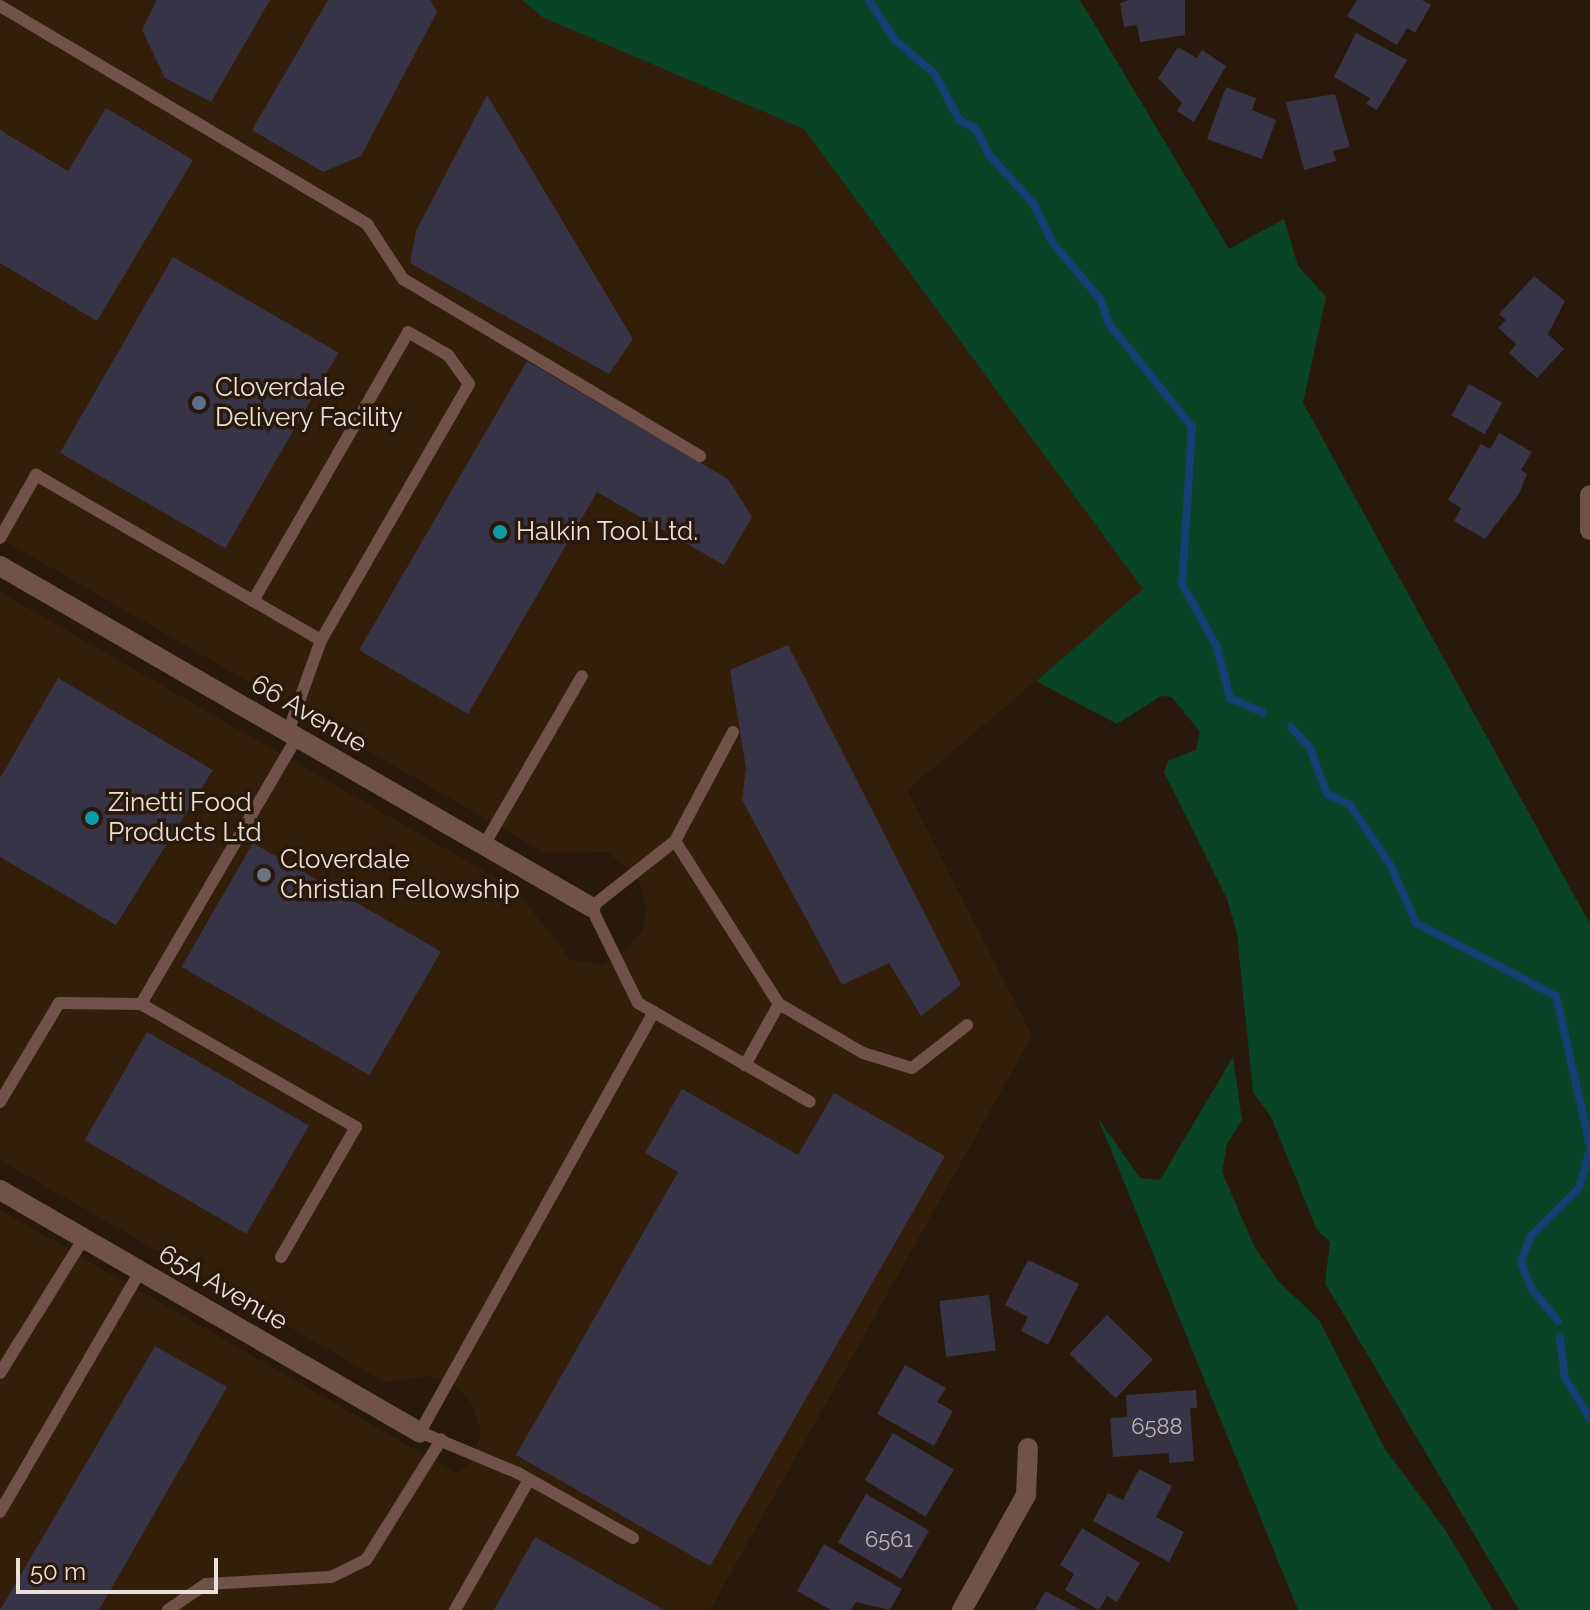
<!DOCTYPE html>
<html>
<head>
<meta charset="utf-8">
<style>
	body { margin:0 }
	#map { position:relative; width:1590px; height:1610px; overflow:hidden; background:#29190b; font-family:Raleway,sans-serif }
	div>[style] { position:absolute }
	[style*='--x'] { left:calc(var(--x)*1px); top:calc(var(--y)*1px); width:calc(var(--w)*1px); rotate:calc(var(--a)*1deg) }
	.built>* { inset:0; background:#331e0a }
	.green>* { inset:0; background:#0a4427 }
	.stream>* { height:8px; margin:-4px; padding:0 4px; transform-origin:4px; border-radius:4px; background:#133f72 }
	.building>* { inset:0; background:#383448; transform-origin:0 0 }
	.service>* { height:12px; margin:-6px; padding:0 6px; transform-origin:6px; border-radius:6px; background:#715248 }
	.minor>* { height:20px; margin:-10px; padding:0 10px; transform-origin:10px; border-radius:10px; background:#715248 }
	.dots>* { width:22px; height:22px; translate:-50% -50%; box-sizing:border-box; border:4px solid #29190b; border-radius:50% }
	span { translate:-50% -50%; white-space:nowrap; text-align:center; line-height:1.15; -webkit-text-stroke:7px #29190b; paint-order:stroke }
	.number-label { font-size:22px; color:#beb5b3 }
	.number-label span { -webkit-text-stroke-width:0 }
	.poi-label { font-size:26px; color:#ebe0d7 }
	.left { translate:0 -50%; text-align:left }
	.street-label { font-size:26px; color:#ebe0d7 }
	.scale { position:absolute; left:16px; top:1558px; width:202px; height:36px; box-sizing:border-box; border:4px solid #ebe0d7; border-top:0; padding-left:10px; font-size:24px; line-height:28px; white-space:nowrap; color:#ebe0d7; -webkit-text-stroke:6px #29190b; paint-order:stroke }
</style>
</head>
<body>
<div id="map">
	<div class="built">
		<i style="clip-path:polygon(0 0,522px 0,542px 17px,804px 129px,1144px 589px,907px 790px,1032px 1036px,710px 1610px,0 1610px,0 1210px,457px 1474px,473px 1459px,481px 1431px,472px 1404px,453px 1383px,427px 1376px,388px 1382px,378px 1378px,0 1160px,0 592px,515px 889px,571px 960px,602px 964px,627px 950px,643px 929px,647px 907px,636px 876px,607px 852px,545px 853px,0 538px)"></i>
	</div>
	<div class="green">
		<i style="clip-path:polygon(522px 0,1080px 0,1229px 249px,1284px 219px,1298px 266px,1326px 297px,1303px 403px,1590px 924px,1590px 1610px,1519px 1610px,1325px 1283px,1330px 1242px,1317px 1230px,1271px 1117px,1253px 1092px,1237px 933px,1227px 899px,1164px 772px,1168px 761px,1196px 750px,1200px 732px,1172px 697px,1161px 696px,1117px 724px,1036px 681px,1143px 589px,804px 129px,542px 17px)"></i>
		<i style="clip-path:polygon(1233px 1057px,1242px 1120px,1227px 1144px,1222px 1172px,1254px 1246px,1279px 1282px,1319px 1320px,1385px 1449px,1446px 1531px,1493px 1610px,1298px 1610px,1098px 1118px,1140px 1178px,1160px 1180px)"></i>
	</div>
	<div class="stream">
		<i style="--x:869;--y:0;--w:48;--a:57"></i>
		<i style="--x:895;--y:40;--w:52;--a:40.4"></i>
		<i style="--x:935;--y:74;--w:52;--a:62.4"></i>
		<i style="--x:959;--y:120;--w:18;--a:27"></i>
		<i style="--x:975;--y:128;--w:32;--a:62"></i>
		<i style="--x:990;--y:156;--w:64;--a:47.5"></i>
		<i style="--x:1033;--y:203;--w:43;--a:64"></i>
		<i style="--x:1052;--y:242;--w:76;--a:49.8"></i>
		<i style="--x:1101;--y:300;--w:25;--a:72"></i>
		<i style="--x:1109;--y:324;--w:132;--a:51.1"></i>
		<i style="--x:1192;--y:427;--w:157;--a:93.6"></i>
		<i style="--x:1182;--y:584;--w:72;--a:60.9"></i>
		<i style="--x:1217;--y:647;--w:53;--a:75.7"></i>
		<i style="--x:1230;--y:698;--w:36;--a:24"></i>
		<i style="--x:1291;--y:727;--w:28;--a:48"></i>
		<i style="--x:1310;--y:748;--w:49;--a:69.7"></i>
		<i style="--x:1327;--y:794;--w:25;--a:26"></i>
		<i style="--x:1350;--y:805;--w:73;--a:56.1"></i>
		<i style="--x:1391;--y:866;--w:62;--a:66.3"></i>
		<i style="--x:1416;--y:923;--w:158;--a:27.5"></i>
		<i style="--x:1556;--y:996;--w:154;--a:77.2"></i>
		<i style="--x:1558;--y:1321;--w:43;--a:-129.3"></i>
		<i style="--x:1531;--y:1288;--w:28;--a:-111"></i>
		<i style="--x:1521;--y:1262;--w:27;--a:-70"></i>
		<i style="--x:1530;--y:1237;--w:69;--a:-45"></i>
		<i style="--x:1579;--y:1188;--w:40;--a:-74"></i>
		<i style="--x:1560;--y:1338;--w:40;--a:82.9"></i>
		<i style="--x:1565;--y:1378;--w:47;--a:58"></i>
	</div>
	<div class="building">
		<i style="clip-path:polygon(157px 0,270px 0,211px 102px,165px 78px,142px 30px)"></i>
		<i style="clip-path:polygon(328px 0,430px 0,437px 12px,361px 156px,323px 172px,252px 130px)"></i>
		<i style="clip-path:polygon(1129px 0,1185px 0,1185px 35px,1140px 42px,1137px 25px,1124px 27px,1120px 3px)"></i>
		<i style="clip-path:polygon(1357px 0,1422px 0,1431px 5px,1415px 33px,1407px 28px,1397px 45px,1347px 16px)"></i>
		<i style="clip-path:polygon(1356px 33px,1407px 60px,1377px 110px,1366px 104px,1370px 98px,1334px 77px)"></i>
		<i style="clip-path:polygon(1178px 47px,1197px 58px,1202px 50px,1226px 66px,1194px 122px,1177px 111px,1182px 103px,1158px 78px)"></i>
		<i style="clip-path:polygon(1226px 87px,1256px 98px,1252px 110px,1276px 120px,1262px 159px,1207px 139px)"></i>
		<i style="clip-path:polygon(1335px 94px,1350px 147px,1333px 151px,1336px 161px,1304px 170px,1286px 102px)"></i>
		<i style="clip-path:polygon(487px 95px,633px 339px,609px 374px,410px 263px,416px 231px)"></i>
		<i style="clip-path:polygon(106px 108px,193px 160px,97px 321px,0 263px,0 130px,68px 171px)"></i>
		<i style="left:173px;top:257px;width:191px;height:226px;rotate:30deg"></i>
		<i style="clip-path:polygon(1534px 276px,1565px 301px,1548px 334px,1564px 349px,1537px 378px,1509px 353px,1516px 344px,1498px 328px,1506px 320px,1499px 314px)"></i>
		<i style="clip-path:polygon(527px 361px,728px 479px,752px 517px,724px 565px,597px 492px,468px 714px,359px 650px)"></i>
		<i style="left:1469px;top:384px;width:38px;height:36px;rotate:29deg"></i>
		<i style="clip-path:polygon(1499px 433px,1532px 452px,1521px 470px,1527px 474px,1519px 494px,1485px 539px,1454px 521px,1461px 508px,1448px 500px,1481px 444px,1490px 449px)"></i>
		<i style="clip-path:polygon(788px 645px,961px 985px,921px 1016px,889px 963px,842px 985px,742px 800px,746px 768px,730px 670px)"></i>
		<i style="clip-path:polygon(58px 678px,213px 770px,116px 925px,0 857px,0 778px)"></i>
		<i style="left:253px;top:843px;width:217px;height:143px;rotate:30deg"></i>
		<i style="left:147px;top:1032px;width:187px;height:125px;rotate:30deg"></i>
		<i style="clip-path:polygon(682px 1089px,798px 1155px,834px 1093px,945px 1156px,710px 1566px,516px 1455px,678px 1172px,645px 1153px)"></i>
		<i style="clip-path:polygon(1028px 1260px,1079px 1284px,1048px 1345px,1021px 1331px,1028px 1317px,1005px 1305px)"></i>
		<i style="left:989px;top:1295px;width:56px;height:50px;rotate:83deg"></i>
		<i style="left:1107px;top:1315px;width:64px;height:54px;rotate:44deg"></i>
		<i style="clip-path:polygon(155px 1346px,227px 1387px,99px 1610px,0 1610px)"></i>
		<i style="clip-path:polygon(905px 1365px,946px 1388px,937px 1402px,953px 1411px,934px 1446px,877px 1414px)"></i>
		<i style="clip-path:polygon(1196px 1390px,1197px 1408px,1190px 1408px,1194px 1461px,1169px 1463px,1169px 1453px,1113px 1457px,1110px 1418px,1127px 1417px,1126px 1395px)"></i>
		<i style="left:893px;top:1433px;width:71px;height:55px;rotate:31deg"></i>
		<i style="clip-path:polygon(1139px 1469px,1172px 1486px,1156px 1517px,1184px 1532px,1169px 1562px,1093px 1521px,1108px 1493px,1123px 1500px)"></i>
		<i style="left:866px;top:1494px;width:73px;height:56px;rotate:30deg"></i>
		<i style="clip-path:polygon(1082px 1528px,1140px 1563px,1117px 1602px,1107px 1596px,1099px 1610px,1065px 1590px,1074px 1574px,1060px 1565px)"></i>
		<i style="clip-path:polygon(535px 1537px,664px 1610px,494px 1610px)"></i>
		<i style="clip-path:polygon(824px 1544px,902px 1589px,890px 1610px,856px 1602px,851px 1610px,831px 1610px,797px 1591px)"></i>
		<i style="clip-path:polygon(1045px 1591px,1081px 1610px,1035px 1610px)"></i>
	</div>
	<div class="service">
		<i style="--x:0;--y:6;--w:427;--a:30.7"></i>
		<i style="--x:367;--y:224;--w:66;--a:56.8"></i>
		<i style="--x:403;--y:279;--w:346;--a:30.8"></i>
		<i style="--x:0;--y:538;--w:73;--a:-60.3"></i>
		<i style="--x:36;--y:475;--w:329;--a:30.1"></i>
		<i style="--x:253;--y:601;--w:310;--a:-60"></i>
		<i style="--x:408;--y:332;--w:46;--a:29.9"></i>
		<i style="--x:448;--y:355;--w:36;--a:54"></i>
		<i style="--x:469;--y:384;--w:296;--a:120"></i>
		<i style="--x:321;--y:640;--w:98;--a:109.7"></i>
		<i style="--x:733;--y:732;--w:123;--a:118"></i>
		<i style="--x:675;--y:841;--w:107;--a:141.8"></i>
		<i style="--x:591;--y:907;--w:107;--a:63.9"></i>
		<i style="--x:638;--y:1003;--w:198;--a:29.9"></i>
		<i style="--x:675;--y:841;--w:193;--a:57.5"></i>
		<i style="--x:779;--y:1004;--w:70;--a:119.1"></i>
		<i style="--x:484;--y:845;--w:195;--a:-59.9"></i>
		<i style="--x:141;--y:1004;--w:248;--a:29.8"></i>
		<i style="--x:356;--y:1127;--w:150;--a:120"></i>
		<i style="--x:779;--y:1004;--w:97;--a:30.3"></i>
		<i style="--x:863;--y:1053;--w:51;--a:17"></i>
		<i style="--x:912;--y:1068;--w:70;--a:-38"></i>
		<i style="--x:0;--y:1102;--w:115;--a:-59.2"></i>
		<i style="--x:59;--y:1003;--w:82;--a:0.7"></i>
		<i style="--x:141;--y:1004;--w:309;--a:-59.7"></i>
		<i style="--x:0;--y:1373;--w:159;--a:-58.1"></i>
		<i style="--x:0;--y:1512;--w:279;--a:-59.8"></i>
		<i style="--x:633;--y:1538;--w:132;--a:-150.5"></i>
		<i style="--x:518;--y:1473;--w:106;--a:-157.3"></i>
		<i style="--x:420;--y:1432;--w:481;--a:-60.9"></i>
		<i style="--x:168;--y:1610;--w:46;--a:-34.4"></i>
		<i style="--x:206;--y:1584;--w:125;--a:-3.2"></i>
		<i style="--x:331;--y:1577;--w:39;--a:-26"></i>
		<i style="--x:366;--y:1560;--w:142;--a:-58"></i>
		<i style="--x:455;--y:1610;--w:150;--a:-60.4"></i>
	</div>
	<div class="minor">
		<i style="--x:1590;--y:495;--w:35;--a:90"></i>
		<i style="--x:0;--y:566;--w:682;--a:29.98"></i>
		<i style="--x:0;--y:1190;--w:485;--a:30"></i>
		<i style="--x:962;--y:1610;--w:132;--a:-60.9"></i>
		<i style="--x:1026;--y:1495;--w:47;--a:-87.6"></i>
	</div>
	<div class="dots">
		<i style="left:199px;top:403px;background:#5c6f8a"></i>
		<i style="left:500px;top:532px;background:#0f9aa8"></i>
		<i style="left:92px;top:818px;background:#0f9aa8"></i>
		<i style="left:264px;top:875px;background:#6b7280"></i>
	</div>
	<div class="number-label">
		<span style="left:1157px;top:1427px">6588</span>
		<span style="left:889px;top:1540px">6561</span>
	</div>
	<div class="poi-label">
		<span class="left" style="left:215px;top:403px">Cloverdale<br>Delivery Facility</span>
		<span class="left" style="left:516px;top:532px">Halkin Tool Ltd.</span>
		<span class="left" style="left:108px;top:818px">Zinetti Food<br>Products Ltd</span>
		<span class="left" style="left:280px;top:875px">Cloverdale<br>Christian Fellowship</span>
	</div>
	<div class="street-label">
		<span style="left:309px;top:714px;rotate:30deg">66 Avenue</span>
		<span style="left:223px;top:1288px;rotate:30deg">65A Avenue</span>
	</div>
	<div class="scale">50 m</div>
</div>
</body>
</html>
